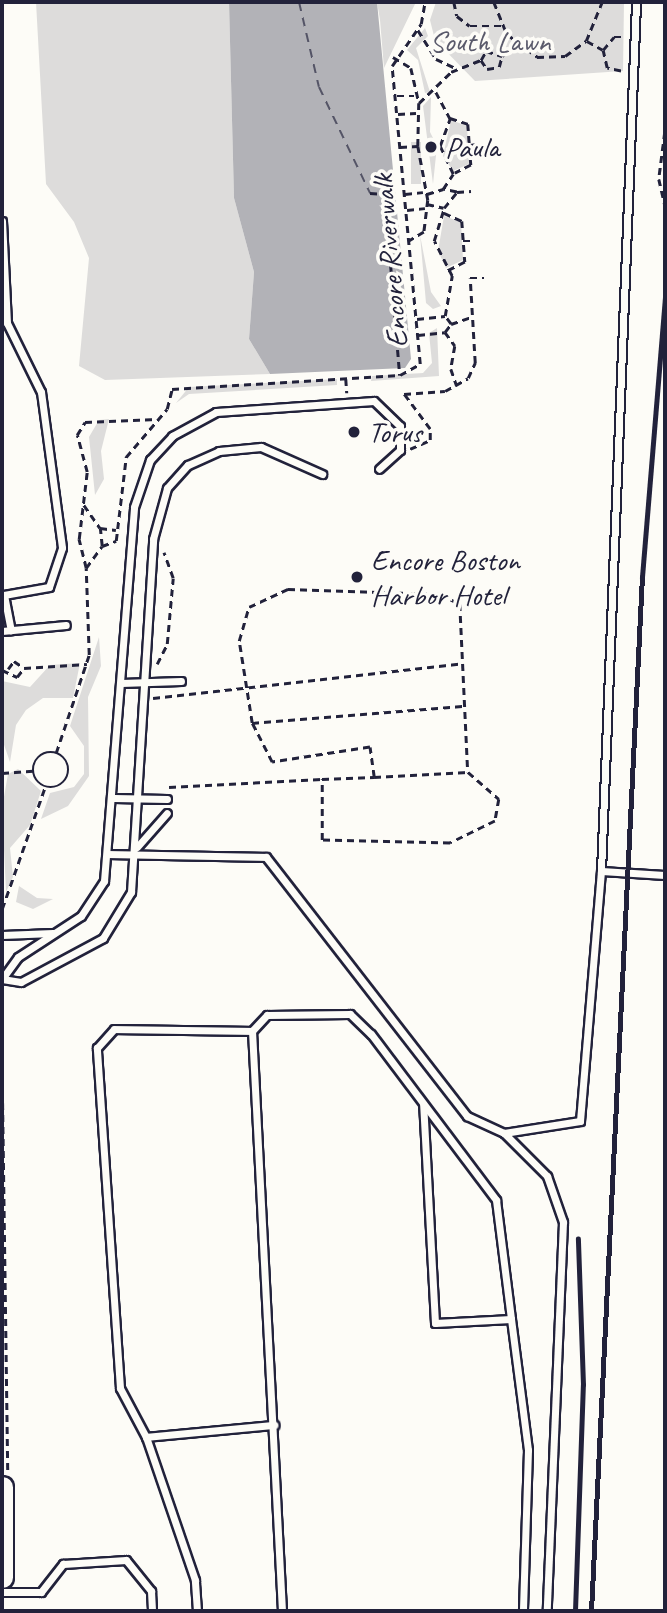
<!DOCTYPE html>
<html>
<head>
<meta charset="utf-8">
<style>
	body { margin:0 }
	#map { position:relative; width:667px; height:1613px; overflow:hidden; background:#fdfcf7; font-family:Caveat,sans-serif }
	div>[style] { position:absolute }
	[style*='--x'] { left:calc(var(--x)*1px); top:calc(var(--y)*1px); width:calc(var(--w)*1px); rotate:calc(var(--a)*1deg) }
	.green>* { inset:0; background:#dddcdb; transform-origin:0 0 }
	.water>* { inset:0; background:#b2b2b7 }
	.ferry>* { height:2px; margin-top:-1px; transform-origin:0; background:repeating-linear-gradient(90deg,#545466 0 9px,transparent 0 16px) }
	.path>* { height:2.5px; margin-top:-1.25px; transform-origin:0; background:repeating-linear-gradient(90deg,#22223b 0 7px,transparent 0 12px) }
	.path>.ring { margin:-1.25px; padding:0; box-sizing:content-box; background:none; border:2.5px solid #22223b; border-radius:50% }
	.roads { filter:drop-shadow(2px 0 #22223b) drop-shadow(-2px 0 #22223b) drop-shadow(0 2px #22223b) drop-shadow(0 -2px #22223b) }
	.lane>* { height:7px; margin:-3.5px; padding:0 3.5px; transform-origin:3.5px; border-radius:3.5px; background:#fdfcf7 }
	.primary>* { height:21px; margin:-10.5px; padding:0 10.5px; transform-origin:10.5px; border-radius:10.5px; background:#fdfcf7 }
	.rail>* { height:4.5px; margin:-2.25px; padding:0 2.25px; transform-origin:2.25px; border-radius:2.25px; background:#22223b }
	.dots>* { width:19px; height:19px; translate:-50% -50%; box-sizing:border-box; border:4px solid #fdfcf7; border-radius:50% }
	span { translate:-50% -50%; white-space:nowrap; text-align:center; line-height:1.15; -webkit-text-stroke:7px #fdfcf7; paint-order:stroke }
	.park-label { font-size:30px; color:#5a5a6b }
	.poi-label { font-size:30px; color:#22223b }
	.left { translate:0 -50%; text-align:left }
	.street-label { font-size:30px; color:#22223b }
	.frame { position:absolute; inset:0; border:4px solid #22223b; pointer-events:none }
</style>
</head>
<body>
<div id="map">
	<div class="green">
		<i style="clip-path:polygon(36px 2px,229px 2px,234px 198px,254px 272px,249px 339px,270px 374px,105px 380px,79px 366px,89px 258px,74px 222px,46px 184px)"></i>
		<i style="clip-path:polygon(377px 2px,416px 2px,384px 68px,380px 20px)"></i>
		<i style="clip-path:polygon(436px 2px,624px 2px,623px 71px,475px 81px,435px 40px,430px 20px)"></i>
		<i style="clip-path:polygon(425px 28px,428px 36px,416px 48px,430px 92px,425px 93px,418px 60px,407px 50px)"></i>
		<i style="clip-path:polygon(431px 97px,430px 132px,437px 146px,433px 184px,423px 106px)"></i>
		<i style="clip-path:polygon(451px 120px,467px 126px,469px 164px,453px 171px,443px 156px)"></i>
		<i style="left:411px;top:142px;width:10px;height:42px"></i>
		<i style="clip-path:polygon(444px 216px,461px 222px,463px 260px,446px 268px,438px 251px)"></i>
		<i style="clip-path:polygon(420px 235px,431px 292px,441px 306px,433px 309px,426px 303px)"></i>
		<i style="clip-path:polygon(437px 328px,439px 376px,371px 381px,372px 376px,423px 373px,432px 363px,429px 333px)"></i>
		<i style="clip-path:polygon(337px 379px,337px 385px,189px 394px,176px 403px,189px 387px)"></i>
		<i style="clip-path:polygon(109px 419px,101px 451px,104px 479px,95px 495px,89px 437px,99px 420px)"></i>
		<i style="clip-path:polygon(99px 637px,101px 666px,88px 697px,89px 776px,68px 806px,41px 819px,50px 793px,74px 787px,84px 774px,84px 746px,70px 726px)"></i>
		<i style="clip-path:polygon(80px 663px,73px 698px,43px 698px,26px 710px,16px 725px,10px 762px,2px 739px,2px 681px,30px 687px,50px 665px)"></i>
		<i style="clip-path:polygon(18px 769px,41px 791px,30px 825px,10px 848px,13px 877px,6px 892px,2px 808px,8px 774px)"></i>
		<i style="clip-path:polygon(19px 886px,37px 898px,53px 899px,33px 909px,16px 902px)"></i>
	</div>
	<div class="water">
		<i style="clip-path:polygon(229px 2px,377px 2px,411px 359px,405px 368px,270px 374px,249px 339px,254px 272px,234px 198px)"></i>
	</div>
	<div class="ferry">
		<i style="--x:299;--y:2;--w:87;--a:76.8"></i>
		<i style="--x:319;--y:87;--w:118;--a:64.3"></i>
	</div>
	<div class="path">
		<i style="--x:454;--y:2;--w:14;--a:78"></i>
		<i style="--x:457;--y:16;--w:16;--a:38"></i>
		<i style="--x:470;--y:26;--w:31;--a:0"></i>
		<i style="--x:494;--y:2;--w:35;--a:68"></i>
		<i style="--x:507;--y:34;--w:38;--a:37"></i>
		<i style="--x:537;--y:57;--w:28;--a:-2"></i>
		<i style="--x:565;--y:56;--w:26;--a:-36"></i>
		<i style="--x:586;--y:41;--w:42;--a:-67.7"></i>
		<i style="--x:418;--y:30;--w:34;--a:58"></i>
		<i style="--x:436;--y:59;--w:23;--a:25"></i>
		<i style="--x:665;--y:37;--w:33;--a:90"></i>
		<i style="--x:587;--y:41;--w:18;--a:29"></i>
		<i style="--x:393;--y:57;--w:21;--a:31"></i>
		<i style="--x:411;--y:68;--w:36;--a:77"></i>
		<i style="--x:419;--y:103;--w:43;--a:91.3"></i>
		<i style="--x:418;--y:146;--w:55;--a:79.5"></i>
		<i style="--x:428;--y:200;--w:32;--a:97"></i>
		<i style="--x:424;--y:232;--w:17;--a:149"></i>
		<i style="--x:481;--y:60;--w:11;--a:56"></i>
		<i style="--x:487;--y:69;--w:12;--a:-9"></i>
		<i style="--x:499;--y:67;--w:11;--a:-75"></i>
		<i style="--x:621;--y:71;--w:14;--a:-168"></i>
		<i style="--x:607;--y:68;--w:18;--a:-103"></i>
		<i style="--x:603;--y:50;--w:17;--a:-50"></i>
		<i style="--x:614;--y:37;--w:10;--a:0"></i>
		<i style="--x:436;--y:92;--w:30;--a:62"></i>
		<i style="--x:450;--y:118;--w:19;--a:18"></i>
		<i style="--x:468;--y:124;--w:41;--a:85.8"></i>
		<i style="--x:471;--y:165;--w:18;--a:153"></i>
		<i style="--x:397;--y:96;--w:17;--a:0"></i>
		<i style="--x:419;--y:103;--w:45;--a:-44.1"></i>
		<i style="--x:451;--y:72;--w:32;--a:-22"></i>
		<i style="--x:481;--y:60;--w:10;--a:-61"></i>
		<i style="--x:486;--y:51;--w:17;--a:17"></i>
		<i style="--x:502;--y:56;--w:18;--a:-34"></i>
		<i style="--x:398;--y:114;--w:18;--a:-3"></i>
		<i style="--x:665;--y:132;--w:47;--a:97.3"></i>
		<i style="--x:659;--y:179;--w:27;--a:77"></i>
		<i style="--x:470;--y:145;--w:7;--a:-8"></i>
		<i style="--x:400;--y:147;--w:18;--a:-3"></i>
		<i style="--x:457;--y:192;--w:14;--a:-4"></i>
		<i style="--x:370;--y:193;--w:15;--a:4"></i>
		<i style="--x:385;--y:194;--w:182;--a:85.3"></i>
		<i style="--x:405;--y:194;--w:18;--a:-6"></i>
		<i style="--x:427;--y:194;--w:17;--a:-17"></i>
		<i style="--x:427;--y:204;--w:17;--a:13"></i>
		<i style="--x:407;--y:210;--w:18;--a:-6"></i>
		<i style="--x:444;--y:213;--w:20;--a:24"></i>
		<i style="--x:462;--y:221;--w:41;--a:85.8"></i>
		<i style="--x:465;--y:262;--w:20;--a:153"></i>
		<i style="--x:463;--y:241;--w:10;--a:0"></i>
		<i style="--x:417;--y:319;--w:28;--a:-6"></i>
		<i style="--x:451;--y:324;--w:21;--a:-19"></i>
		<i style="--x:445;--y:332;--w:17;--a:54"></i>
		<i style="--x:455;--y:346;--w:23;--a:100"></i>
		<i style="--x:451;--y:369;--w:18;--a:71"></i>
		<i style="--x:418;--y:335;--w:27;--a:-6"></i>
		<i style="--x:445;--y:332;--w:10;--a:-53"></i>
		<i style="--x:451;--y:324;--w:10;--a:-127"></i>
		<i style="--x:445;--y:316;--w:41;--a:-80.1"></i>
		<i style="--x:452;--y:276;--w:39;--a:-117"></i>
		<i style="--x:434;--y:241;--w:34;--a:-73"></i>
		<i style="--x:444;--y:208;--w:21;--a:-51"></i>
		<i style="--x:457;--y:192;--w:14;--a:-168"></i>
		<i style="--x:443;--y:189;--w:18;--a:-56"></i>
		<i style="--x:453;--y:174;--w:31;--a:-115"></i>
		<i style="--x:440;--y:146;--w:30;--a:-70"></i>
		<i style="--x:346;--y:379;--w:14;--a:86"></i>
		<i style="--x:410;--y:449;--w:22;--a:-24"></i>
		<i style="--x:430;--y:440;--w:11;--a:-90"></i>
		<i style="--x:430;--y:429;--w:44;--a:-126.6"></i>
		<i style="--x:404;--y:394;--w:41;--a:-4.2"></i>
		<i style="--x:445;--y:391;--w:26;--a:-29"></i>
		<i style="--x:468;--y:378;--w:17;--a:-65"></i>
		<i style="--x:475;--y:363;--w:85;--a:-93.4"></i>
		<i style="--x:470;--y:278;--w:14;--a:0"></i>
		<i style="--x:84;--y:505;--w:28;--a:55"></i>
		<i style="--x:102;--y:546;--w:18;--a:-96"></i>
		<i style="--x:100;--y:528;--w:16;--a:7"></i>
		<i style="--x:86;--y:568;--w:30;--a:-104"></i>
		<i style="--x:79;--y:539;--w:67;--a:-83.2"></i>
		<i style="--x:87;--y:472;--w:38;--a:-105"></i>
		<i style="--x:77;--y:435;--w:15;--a:-58"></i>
		<i style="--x:85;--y:422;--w:72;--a:-2.4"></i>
		<i style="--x:157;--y:664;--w:22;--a:-63"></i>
		<i style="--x:167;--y:644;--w:66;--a:-84.8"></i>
		<i style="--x:173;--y:578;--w:27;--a:-110"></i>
		<i style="--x:8;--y:669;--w:10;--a:-53"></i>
		<i style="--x:14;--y:661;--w:12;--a:35"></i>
		<i style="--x:24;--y:668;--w:63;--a:-3.6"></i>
		<i style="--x:2;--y:670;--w:17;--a:25"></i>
		<i style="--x:17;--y:677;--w:11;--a:-52"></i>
		<i style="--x:153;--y:698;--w:312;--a:-6.4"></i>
		<i style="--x:252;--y:723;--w:214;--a:-4.6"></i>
		<i class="ring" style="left:33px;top:752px;width:33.5px;height:33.5px"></i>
		<i style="--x:56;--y:753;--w:103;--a:-71.4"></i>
		<i style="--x:89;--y:655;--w:87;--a:-92"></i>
		<i style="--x:86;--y:568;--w:27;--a:-54"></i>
		<i style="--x:102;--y:546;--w:15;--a:-20"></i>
		<i style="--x:116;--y:541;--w:85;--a:-83.2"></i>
		<i style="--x:126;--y:457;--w:63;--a:-49.5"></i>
		<i style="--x:167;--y:409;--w:21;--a:-76"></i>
		<i style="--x:172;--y:389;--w:228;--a:-3.5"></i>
		<i style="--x:400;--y:375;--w:23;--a:-29"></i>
		<i style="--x:420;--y:364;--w:299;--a:-95.4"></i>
		<i style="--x:392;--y:66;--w:51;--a:-55.4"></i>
		<i style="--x:421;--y:24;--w:22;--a:-80"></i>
		<i style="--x:2;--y:773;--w:31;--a:-4"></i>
		<i style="--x:374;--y:777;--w:30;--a:-98"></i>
		<i style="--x:370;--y:747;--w:99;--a:171.3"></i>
		<i style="--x:272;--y:762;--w:44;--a:-117.1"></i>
		<i style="--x:252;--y:723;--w:83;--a:-99"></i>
		<i style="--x:239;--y:641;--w:35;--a:-74"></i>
		<i style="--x:249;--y:607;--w:43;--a:-24.8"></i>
		<i style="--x:288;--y:589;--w:152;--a:1.9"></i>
		<i style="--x:440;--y:594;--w:22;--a:27"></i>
		<i style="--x:460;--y:604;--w:168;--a:87.3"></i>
		<i style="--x:169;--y:787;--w:153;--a:-3"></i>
		<i style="--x:322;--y:779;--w:52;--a:-2.2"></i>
		<i style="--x:374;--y:777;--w:94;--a:-3"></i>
		<i style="--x:468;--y:772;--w:41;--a:41.1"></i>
		<i style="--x:499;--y:799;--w:22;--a:100"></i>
		<i style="--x:495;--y:821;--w:50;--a:153.9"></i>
		<i style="--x:450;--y:843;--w:128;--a:-178.7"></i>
		<i style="--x:322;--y:840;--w:61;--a:-90"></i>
		<i style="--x:2;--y:909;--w:129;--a:-70.6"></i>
		<i style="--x:2;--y:1043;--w:429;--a:89.2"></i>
	</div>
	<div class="roads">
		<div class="lane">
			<i style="--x:2;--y:221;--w:102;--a:87.2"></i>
			<i style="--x:7;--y:323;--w:77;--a:63.8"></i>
			<i style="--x:41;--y:392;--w:157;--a:82.3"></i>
			<i style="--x:62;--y:548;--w:41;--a:108.4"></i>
			<i style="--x:49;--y:587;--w:46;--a:169.9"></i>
			<i style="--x:4;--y:595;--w:36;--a:79"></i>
			<i style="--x:2;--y:631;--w:64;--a:-5.4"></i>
			<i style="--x:121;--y:683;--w:60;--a:-1.9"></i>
			<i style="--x:114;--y:798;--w:53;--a:1.1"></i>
			<i style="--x:137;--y:847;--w:45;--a:-48.6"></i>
			<i style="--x:110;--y:854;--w:156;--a:1.1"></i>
			<i style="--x:266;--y:857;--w:328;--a:52.2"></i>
			<i style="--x:467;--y:1116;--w:41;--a:24.7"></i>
			<i style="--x:504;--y:1133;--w:77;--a:-9"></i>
			<i style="--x:580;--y:1121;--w:251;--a:-85.2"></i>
			<i style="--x:601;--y:871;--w:870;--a:-87.69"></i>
			<i style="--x:601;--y:871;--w:64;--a:3.6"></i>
			<i style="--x:2;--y:935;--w:51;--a:-2.2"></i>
			<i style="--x:2;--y:979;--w:27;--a:-54"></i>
			<i style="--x:18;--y:957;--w:75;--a:-33.1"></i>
			<i style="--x:81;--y:916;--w:42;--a:-56.7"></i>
			<i style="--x:104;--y:881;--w:375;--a:-85.4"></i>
			<i style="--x:134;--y:507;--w:50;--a:-71.2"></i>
			<i style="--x:150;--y:460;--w:33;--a:-47"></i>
			<i style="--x:172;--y:436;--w:50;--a:-28.6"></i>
			<i style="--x:216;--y:412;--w:158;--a:-4"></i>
			<i style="--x:374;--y:401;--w:36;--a:44"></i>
			<i style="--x:400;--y:426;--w:24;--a:90"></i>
			<i style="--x:400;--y:450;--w:28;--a:138"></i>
			<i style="--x:2;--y:979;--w:19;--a:9"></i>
			<i style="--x:21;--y:982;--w:93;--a:-28.2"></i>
			<i style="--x:103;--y:938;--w:54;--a:-58.7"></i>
			<i style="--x:131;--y:892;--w:354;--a:-86.4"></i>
			<i style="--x:153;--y:539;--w:53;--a:-74.6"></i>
			<i style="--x:167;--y:488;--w:31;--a:-48"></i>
			<i style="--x:188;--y:465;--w:34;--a:-24"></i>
			<i style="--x:219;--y:451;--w:42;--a:-5.4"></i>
			<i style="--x:261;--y:447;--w:67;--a:23.9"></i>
			<i style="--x:504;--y:1133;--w:61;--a:45"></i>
			<i style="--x:547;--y:1176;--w:49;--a:70.8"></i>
			<i style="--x:563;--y:1222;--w:389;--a:92.4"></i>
			<i style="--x:511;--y:1319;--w:132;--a:82.6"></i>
			<i style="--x:528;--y:1450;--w:161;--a:91.8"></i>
			<i style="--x:146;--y:1437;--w:55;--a:-118"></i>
			<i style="--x:120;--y:1388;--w:341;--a:-93.9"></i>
			<i style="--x:97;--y:1048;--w:25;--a:-48"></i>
			<i style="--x:114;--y:1029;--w:138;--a:0.8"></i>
			<i style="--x:2;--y:1592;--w:39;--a:0"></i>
			<i style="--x:41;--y:1592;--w:36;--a:-52"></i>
			<i style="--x:63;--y:1564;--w:63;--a:-3.6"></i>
			<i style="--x:126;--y:1560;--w:40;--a:51"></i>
			<i style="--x:151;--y:1591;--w:20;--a:87"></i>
			<i style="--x:197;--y:1611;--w:31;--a:-94"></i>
			<i style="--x:195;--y:1580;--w:151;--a:-108.9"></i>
			<i style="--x:146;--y:1437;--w:129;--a:-5.4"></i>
			<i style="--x:282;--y:1611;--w:581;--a:-92.96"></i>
			<i style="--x:252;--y:1031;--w:22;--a:-47"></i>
			<i style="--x:267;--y:1015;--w:83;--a:-0.7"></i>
			<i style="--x:350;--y:1014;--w:29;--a:44"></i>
			<i style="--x:371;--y:1034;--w:208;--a:53"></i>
			<i style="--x:496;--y:1200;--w:120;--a:82.8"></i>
			<i style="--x:511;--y:1319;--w:76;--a:177"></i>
			<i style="--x:435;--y:1323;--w:219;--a:-93.1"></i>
		</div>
		<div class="primary">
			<i style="--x:2;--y:1487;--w:90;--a:90"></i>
		</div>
	</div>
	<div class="rail">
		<i style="--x:575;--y:1611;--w:226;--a:-88"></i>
		<i style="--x:583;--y:1385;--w:146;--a:-92"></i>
		<i style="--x:591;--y:1611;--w:1035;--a:-87.18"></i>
		<i style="--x:642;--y:577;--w:282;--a:-85.3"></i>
	</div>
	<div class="dots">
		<i style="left:431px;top:147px;background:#22223b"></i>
		<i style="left:354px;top:432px;background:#22223b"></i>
		<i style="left:357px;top:577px;background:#22223b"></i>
	</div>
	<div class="park-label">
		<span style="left:490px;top:41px">South Lawn</span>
	</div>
	<div class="poi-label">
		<span class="left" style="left:445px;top:147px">Paula</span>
		<span class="left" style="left:368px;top:432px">Torus</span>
		<span class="left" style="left:371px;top:577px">Encore Boston<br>Harbor Hotel</span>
	</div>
	<div class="street-label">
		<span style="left:390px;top:261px;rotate:-95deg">Encore Riverwalk</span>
	</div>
	<div class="frame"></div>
</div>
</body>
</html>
